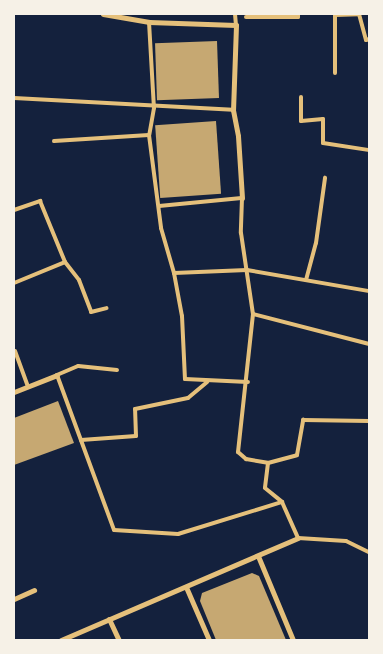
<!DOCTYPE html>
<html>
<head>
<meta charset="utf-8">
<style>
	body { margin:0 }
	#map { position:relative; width:383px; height:654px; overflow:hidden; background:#14213d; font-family:Cabin,sans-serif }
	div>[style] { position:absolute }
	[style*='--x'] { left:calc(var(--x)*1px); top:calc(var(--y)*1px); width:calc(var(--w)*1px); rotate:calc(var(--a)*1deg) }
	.building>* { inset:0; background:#c6a872; transform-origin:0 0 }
	.service>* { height:4px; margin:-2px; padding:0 2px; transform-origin:2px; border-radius:2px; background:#e5c07b }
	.minor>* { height:5px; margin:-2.5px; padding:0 2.5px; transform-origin:2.5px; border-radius:2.5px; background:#e5c07b }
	span { translate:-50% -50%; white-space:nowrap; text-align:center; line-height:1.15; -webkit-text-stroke:5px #f6f1e7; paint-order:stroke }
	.frame { position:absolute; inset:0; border:15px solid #f6f1e7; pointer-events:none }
</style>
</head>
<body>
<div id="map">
	<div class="building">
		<i style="left:217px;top:41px;width:57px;height:62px;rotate:88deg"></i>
		<i style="left:216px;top:121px;width:73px;height:61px;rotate:86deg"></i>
		<i style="clip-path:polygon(58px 401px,74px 443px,14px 465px,14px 418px)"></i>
		<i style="clip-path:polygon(252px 573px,259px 576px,286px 640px,216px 640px,200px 601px,202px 593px)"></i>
	</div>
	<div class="service">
		<i style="--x:235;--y:14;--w:11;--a:85"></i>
		<i style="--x:335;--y:14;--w:59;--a:90"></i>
		<i style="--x:335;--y:15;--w:24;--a:-2"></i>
		<i style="--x:359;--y:14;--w:27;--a:75"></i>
		<i style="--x:366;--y:40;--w:3;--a:-18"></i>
		<i style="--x:246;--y:17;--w:52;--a:0"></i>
		<i style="--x:298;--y:17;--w:3;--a:-90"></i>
		<i style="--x:149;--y:22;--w:86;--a:86.7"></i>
		<i style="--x:154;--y:108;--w:27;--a:100"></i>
		<i style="--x:149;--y:135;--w:94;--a:82.6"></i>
		<i style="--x:161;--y:228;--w:47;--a:73.9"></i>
		<i style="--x:174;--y:273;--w:44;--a:79.5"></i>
		<i style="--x:182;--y:316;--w:63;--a:87.3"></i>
		<i style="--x:185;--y:379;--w:63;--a:2.7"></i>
		<i style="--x:301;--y:97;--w:24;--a:90"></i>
		<i style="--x:301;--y:121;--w:22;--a:-5"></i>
		<i style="--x:323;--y:119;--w:24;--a:90"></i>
		<i style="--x:323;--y:143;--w:47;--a:8.7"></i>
		<i style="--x:14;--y:98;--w:219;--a:3.1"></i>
		<i style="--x:54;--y:141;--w:95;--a:-3.6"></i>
		<i style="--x:159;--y:206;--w:83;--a:-5.5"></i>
		<i style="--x:242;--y:198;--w:35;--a:92"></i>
		<i style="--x:241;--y:233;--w:82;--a:81.6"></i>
		<i style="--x:253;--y:314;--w:139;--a:96.2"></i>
		<i style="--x:238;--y:452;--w:11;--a:41"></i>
		<i style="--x:246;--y:459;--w:22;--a:10"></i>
		<i style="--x:268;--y:463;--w:30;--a:-15"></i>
		<i style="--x:297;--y:455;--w:36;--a:-80"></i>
		<i style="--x:303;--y:420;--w:66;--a:0.9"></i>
		<i style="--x:14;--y:210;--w:28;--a:-19"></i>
		<i style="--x:40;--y:201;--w:66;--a:67.7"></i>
		<i style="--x:65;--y:262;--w:23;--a:52"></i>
		<i style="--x:79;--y:280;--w:34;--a:69"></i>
		<i style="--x:91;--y:312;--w:16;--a:-14"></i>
		<i style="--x:174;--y:273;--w:73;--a:-2.4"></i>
		<i style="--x:247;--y:270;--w:124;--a:9.8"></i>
		<i style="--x:306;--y:280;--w:38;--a:-75"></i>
		<i style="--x:316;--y:243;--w:66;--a:-82.1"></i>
		<i style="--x:14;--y:283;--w:55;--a:-22.4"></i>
		<i style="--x:253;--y:314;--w:120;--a:14.5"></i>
		<i style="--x:15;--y:351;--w:37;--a:70"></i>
		<i style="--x:117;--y:370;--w:39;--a:-174"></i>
		<i style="--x:78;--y:366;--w:23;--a:157"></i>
		<i style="--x:57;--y:375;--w:165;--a:69.8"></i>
		<i style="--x:114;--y:530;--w:64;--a:3.6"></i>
		<i style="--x:178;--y:534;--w:109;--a:-17.1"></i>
		<i style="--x:81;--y:440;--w:55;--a:-4.2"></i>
		<i style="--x:136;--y:436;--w:27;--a:-92"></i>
		<i style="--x:135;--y:409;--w:54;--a:-11.7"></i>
		<i style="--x:188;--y:398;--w:25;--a:-40"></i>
		<i style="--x:268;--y:463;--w:25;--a:97"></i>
		<i style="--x:265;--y:488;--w:22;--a:39"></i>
		<i style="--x:282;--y:502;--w:39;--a:66"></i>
		<i style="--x:298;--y:538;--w:48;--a:3.6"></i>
		<i style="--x:346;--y:541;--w:25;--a:26"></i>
	</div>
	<div class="minor">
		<i style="--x:103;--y:14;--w:47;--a:9.9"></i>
		<i style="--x:149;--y:22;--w:87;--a:2"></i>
		<i style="--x:236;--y:25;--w:85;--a:92"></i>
		<i style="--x:233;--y:110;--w:26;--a:79"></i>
		<i style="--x:238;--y:136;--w:62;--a:86.3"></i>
		<i style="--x:14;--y:392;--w:46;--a:-21.6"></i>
		<i style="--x:258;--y:556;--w:91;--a:67.4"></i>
		<i style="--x:186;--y:587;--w:58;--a:66.5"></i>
		<i style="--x:14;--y:599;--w:22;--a:-24"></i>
		<i style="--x:109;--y:619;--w:23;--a:65"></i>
		<i style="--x:61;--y:640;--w:258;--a:-23.3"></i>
	</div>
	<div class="frame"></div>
</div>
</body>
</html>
